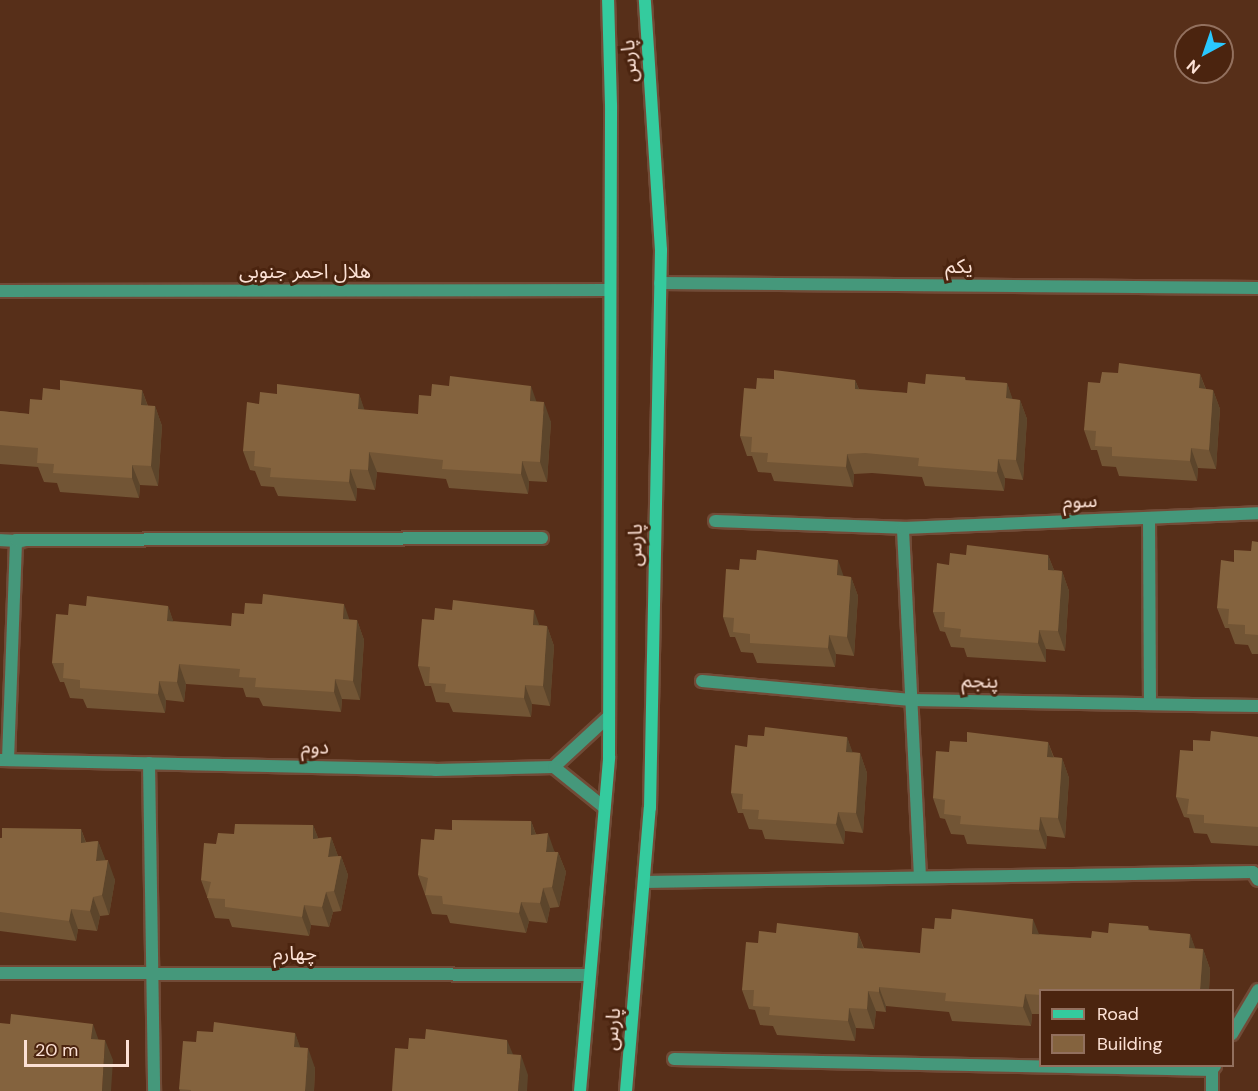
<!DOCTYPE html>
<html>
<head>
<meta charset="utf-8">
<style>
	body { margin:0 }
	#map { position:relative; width:1258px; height:1091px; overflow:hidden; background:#572f19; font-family:"DM Sans","Noto Sans Arabic",sans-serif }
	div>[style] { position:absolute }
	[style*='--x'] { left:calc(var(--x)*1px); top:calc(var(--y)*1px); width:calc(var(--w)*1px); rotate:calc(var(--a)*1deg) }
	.roads { filter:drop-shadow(2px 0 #714b37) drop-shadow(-2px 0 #714b37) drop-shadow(0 2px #714b37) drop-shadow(0 -2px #714b37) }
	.street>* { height:12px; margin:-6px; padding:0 6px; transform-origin:6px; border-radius:6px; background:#45987b }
	.secondary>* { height:12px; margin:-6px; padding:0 6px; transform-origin:6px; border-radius:6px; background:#34cb9e }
	.wall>* { inset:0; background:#725535 }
	.shaded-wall>* { inset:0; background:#5c452b }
	.building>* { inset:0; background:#84633e }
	span { translate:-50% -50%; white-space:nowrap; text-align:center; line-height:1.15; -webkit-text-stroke:6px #4b240f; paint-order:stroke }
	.street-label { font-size:20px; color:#fce1d5 }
	.legend { position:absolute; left:1039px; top:989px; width:195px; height:78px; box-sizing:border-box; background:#4b240f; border:2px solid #92705e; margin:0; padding:8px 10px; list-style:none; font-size:18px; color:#fce1d5 }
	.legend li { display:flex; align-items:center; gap:12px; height:30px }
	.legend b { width:30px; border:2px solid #92705e }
	.north { position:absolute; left:1174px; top:24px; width:60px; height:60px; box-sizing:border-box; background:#4b240f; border:2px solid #92705e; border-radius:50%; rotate:220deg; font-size:16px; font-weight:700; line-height:24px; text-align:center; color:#fce1d5 }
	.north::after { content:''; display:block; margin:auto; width:21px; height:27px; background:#29c8ff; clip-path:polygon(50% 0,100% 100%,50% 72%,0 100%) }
	.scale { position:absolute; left:24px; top:1040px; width:105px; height:27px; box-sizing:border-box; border:3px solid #fce1d5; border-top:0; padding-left:8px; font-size:18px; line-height:21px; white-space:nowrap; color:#fce1d5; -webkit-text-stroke:4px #4b240f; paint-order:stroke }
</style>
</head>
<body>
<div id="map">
	<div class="roads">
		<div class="street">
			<i style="--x:660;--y:283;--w:598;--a:0.48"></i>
			<i style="--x:0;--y:291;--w:610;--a:-0.09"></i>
			<i style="--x:1149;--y:518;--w:186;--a:89.7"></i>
			<i style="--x:715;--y:521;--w:188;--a:2.1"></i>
			<i style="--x:0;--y:540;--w:22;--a:3"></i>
			<i style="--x:702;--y:681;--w:210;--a:5.2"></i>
			<i style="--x:911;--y:700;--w:347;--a:1"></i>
			<i style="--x:0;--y:760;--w:435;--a:1.3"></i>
			<i style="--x:435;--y:770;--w:119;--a:-1.4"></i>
			<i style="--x:554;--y:767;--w:75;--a:-42.8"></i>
			<i style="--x:8;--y:760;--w:220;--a:-87.9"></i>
			<i style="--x:16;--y:540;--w:526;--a:-0.22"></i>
			<i style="--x:149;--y:763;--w:328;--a:89.1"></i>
			<i style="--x:554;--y:767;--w:65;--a:38.8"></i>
			<i style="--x:920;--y:877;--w:349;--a:-92.8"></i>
			<i style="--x:903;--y:528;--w:355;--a:-2.4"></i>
			<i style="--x:644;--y:882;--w:609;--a:-0.94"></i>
			<i style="--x:1253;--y:872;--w:9;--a:58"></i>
			<i style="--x:0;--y:973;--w:590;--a:0.19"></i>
			<i style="--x:1232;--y:1034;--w:51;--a:-59.4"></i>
			<i style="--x:674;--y:1059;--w:538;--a:1.17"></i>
			<i style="--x:1212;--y:1070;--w:5;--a:-53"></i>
			<i style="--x:1212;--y:1091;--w:21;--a:-90"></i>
		</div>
		<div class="secondary">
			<i style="--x:580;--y:1091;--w:335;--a:-85"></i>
			<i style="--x:609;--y:757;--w:652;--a:-89.82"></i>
			<i style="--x:611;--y:105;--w:105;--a:-91.6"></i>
			<i style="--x:626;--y:1091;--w:284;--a:-85.2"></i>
			<i style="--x:650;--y:808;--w:558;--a:-88.87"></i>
			<i style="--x:661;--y:250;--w:251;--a:-93.7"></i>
		</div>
	</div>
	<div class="wall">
		<i style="clip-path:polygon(1118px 373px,1200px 374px,1206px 389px,1213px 390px,1220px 409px,1216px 469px,1198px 468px,1197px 481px,1119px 476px,1116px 467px,1102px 466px,1097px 450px,1091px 450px,1084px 430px,1100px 383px)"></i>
		<i style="clip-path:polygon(965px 377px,966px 381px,1007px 383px,1012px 399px,1020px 400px,1027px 419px,1023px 480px,1005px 478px,1004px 491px,925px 486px,922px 477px,872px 473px,854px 474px,853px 487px,774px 481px,771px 473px,758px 472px,752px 456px,747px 456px,740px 436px,756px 389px,774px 379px,855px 380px,859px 389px,907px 393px,925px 384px)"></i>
		<i style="clip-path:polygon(60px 390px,142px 390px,148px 406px,155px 406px,162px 426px,158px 486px,140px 485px,139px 498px,60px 492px,57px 483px,44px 482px,38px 467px,0 464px,0 411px,29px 414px,42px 400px)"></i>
		<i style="clip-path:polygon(277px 394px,359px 394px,364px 410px,418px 414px,537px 402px,551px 422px,547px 482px,529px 481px,528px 494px,449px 488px,446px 479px,377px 472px,375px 490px,357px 488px,356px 501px,278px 496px,274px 487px,261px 486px,255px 471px,250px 470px,243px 451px,259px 404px)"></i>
		<i style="clip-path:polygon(1258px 542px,1258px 654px,1252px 654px,1248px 645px,1235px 644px,1229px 628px,1225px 628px,1217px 608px,1234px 562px,1251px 551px)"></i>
		<i style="clip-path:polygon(966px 555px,1048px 555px,1054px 570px,1062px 571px,1069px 591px,1065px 651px,1046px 649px,1046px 662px,967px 657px,964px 648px,951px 647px,945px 632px,940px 631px,933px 612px,949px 565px)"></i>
		<i style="clip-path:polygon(739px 570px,851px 577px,858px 596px,854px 656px,836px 654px,835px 667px,757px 663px,753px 653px,741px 652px,735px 637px,730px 637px,723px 617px)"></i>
		<i style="clip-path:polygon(86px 606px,168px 606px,173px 621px,231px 626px,350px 620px,357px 620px,364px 640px,360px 700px,342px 699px,341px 712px,263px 706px,259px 698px,246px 697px,243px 688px,186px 684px,184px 702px,166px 700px,165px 713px,87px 708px,83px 699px,70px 698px,64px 682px,60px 682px,52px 663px,68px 615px)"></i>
		<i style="clip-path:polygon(539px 625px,547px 626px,554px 646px,550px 706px,532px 704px,531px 717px,453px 712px,449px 703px,436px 702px,431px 686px,425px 686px,418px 666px)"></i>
		<i style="clip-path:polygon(764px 736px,847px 737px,852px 752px,860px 753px,867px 773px,863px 833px,845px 831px,844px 844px,765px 839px,762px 830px,749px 829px,743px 813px,738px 813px,731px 793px,747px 747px)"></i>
		<i style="clip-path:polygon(1258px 737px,1258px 846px,1211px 843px,1207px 834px,1194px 833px,1189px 818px,1184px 817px,1176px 797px,1193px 751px,1210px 741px)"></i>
		<i style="clip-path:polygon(967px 742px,1048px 742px,1054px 757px,1062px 758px,1069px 778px,1065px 838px,1047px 836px,1046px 849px,967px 844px,964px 835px,951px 834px,945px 819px,940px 818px,933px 798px,949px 752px)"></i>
		<i style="clip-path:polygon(531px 821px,536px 834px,555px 852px,558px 852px,566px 872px,559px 907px,550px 908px,547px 923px,529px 921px,526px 933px,450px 923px,447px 915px,432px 914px,418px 875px,434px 840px)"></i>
		<i style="clip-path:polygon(313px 825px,318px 838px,331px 837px,338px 856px,341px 856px,348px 875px,341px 911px,333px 912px,329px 927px,311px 925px,309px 936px,232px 927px,229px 919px,215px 918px,201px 880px,216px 844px,234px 834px)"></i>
		<i style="clip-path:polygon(81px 829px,86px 842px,98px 841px,105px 860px,115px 880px,109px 915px,100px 916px,97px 931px,78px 929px,76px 941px,0 931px,0 838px)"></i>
		<i style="clip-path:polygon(1148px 926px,1150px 931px,1190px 934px,1195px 949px,1203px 949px,1210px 969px,1209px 990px,1041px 990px,1041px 1014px,1032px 1014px,1031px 1026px,952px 1021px,949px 1012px,886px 1006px,886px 1012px,876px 1011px,874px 1029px,856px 1028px,855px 1041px,777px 1035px,773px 1026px,760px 1025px,755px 1010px,749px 1009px,742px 990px,758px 943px,776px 933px,858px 933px,864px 948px,920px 953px,1039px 934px,1091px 938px,1108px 933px)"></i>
		<i style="clip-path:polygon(213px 1032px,295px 1033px,300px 1048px,315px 1068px,314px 1091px,180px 1091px,179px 1089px,196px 1042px)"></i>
	</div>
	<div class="shaded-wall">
		<i style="clip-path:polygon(1200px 374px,1207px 393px,1199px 388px)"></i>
		<i style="clip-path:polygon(855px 380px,863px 399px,855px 389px)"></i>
		<i style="clip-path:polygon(1007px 383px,1014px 403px,1006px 398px)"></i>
		<i style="clip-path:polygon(531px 386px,538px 406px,530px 401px)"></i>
		<i style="clip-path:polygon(142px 390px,149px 410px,141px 405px)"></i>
		<i style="clip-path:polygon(1213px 390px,1220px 409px,1216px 469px,1209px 450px)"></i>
		<i style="clip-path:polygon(359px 394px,366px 414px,358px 409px)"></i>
		<i style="clip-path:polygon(1020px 400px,1027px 419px,1023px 480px,1016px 460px)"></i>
		<i style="clip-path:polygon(544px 402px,551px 422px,547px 482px,540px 462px)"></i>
		<i style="clip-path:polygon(155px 406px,162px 426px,158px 486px,151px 466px)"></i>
		<i style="clip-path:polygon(1191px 448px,1198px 468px,1197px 481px,1190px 461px)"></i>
		<i style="clip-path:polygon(369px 452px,377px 472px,375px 490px,368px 470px)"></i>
		<i style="clip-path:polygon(847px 454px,854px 474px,853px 487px,846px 467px)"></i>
		<i style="clip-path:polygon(998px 459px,1005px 478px,1004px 491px,997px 472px)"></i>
		<i style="clip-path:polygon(522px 461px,529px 481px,528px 494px,521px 474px)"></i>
		<i style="clip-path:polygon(132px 465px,140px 485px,139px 498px,132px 478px)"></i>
		<i style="clip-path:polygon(350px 469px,357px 488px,356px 501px,349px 482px)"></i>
		<i style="clip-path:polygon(1048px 555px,1056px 575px,1048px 570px)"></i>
		<i style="clip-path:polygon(838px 560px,845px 580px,837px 575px)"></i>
		<i style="clip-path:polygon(1062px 571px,1069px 591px,1065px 651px,1058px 631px)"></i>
		<i style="clip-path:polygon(851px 577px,858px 596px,854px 656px,847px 637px)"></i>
		<i style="clip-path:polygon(344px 604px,351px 624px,343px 619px)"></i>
		<i style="clip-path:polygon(168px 606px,175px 626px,167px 621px)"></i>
		<i style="clip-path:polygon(534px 610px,541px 630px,533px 625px)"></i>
		<i style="clip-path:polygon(357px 620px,364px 640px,360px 700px,353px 681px)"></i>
		<i style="clip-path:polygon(547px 626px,554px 646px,550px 706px,543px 686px)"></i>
		<i style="clip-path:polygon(1039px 630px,1046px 649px,1046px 662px,1038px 643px)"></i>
		<i style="clip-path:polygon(829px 635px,836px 654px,835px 667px,828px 648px)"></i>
		<i style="clip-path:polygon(179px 664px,186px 684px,184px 702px,177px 682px)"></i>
		<i style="clip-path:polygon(335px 679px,342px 699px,341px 712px,334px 692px)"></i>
		<i style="clip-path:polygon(159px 681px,166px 700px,165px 713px,158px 694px)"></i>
		<i style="clip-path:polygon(525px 685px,532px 704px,531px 717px,524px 698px)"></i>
		<i style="clip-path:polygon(847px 737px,854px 756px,846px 752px)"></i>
		<i style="clip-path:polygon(1048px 742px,1055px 762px,1047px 757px)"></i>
		<i style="clip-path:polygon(860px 753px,867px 773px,863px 833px,856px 813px)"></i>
		<i style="clip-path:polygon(1062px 758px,1069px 778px,1065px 838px,1058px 818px)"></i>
		<i style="clip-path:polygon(838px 812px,845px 831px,844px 844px,836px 824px)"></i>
		<i style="clip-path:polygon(1040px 817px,1047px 836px,1046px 849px,1039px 830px)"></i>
		<i style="clip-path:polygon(531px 821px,538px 840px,531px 835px)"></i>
		<i style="clip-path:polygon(313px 825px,321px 845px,313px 839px)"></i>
		<i style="clip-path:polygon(81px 829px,88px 849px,81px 843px)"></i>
		<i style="clip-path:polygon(548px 833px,555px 853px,546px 852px)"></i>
		<i style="clip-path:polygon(331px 837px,338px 856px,328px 857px)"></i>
		<i style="clip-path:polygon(98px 841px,106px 861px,96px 861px)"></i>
		<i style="clip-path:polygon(558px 852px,566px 872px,559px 907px,552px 887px)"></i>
		<i style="clip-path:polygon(341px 856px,348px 875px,341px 911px,334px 891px)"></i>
		<i style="clip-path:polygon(108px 860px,115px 880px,109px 915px,102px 895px)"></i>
		<i style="clip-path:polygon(543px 888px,550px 908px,547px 923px,540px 903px)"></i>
		<i style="clip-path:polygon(326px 892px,333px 912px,329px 927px,322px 907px)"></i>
		<i style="clip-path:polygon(93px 897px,100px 916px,97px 931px,90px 911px)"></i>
		<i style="clip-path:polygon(521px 902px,529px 921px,526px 933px,519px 913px)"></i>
		<i style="clip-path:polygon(304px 905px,311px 925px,309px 936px,302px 917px)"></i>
		<i style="clip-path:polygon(71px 909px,78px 929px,76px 941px,69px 921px)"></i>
		<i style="clip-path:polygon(1033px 919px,1041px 939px,1032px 934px)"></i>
		<i style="clip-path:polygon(858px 933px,865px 953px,857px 948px)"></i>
		<i style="clip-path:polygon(1190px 934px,1197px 953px,1189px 948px)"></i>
		<i style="clip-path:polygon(1203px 949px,1210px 969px,1209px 990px,1200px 990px)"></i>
		<i style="clip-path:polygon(879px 987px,886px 1006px,886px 1012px,879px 992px)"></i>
		<i style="clip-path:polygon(868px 991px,876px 1011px,874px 1029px,867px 1009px)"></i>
		<i style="clip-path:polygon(1025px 994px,1032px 1014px,1031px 1026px,1023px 1007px)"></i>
		<i style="clip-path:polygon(849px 1008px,856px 1028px,855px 1041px,848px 1021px)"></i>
		<i style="clip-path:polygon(93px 1024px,100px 1044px,91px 1039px)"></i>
		<i style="clip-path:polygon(295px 1033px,302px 1052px,294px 1047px)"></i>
		<i style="clip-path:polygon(105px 1040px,113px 1060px,111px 1091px,102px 1091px)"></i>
		<i style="clip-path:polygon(507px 1040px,515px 1059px,507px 1054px)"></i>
		<i style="clip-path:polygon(308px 1048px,315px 1068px,314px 1091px,305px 1091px)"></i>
		<i style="clip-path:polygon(521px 1055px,528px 1075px,527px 1091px,518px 1091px)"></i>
	</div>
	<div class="building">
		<i style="clip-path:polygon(1119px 363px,1200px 374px,1199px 388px,1213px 390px,1209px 450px,1191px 448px,1190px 461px,1112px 456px,1112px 447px,1095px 446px,1096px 431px,1084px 430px,1088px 382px,1100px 383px,1102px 372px,1118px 373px)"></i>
		<i style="clip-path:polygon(774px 370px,855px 380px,855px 389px,907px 393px,908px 382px,925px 384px,926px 374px,965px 377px,965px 380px,1007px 383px,1006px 398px,1020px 400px,1016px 460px,998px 459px,997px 472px,918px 466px,919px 458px,865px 453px,847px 454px,846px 467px,767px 462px,768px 453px,751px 452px,752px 437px,740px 436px,744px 388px,756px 389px,757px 378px,774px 379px)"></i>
		<i style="clip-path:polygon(450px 376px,531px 386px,530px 401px,544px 402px,540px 462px,522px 461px,521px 474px,442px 469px,443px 460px,369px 452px,368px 470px,350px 469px,349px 482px,270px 477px,271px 468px,254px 466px,255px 451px,243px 451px,247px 402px,259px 404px,260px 392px,277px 394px,277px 384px,359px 394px,358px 409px,418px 414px,419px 395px,431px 396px,432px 384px,449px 386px)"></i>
		<i style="clip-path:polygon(60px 380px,142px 390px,141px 405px,155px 406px,151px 466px,132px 465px,132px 478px,53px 473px,54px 464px,37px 463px,38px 448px,0 445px,0 411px,29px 414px,30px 399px,42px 400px,43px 388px,60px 390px)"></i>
		<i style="clip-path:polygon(1252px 541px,1258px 542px,1258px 635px,1245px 634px,1245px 625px,1228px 624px,1229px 609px,1217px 608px,1221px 560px,1234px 562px,1234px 550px,1251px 551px)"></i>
		<i style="clip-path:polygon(967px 545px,1048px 555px,1048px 570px,1062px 571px,1058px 631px,1039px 630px,1038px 643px,960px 637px,961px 629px,944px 627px,945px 612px,933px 612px,937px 563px,949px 565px,950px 553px,966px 555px)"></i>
		<i style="clip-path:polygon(757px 550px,838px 560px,837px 575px,851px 577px,847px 637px,829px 635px,828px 648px,750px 643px,750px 634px,733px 632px,734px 618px,723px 617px,726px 569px,739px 570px,740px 559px,756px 560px)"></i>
		<i style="clip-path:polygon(263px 594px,344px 604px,343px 619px,357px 620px,353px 681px,335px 679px,334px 692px,255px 687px,256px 678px,239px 677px,240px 669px,179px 664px,177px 682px,159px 681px,158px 694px,80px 688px,80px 680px,63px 678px,64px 663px,52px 663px,56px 614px,68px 615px,69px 604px,86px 606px,87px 596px,168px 606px,167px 621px,231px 626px,232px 613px,244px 614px,245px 603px,262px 604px)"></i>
		<i style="clip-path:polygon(453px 600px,534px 610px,533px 625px,547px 626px,543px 686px,525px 685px,524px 698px,445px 692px,446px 684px,429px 683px,430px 667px,418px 666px,422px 619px,434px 620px,435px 608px,452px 610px)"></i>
		<i style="clip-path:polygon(765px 727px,847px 737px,846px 752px,860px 753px,856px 813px,838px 812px,836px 824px,758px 819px,759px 810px,742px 809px,743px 794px,731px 793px,735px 745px,747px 747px,748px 735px,764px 736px)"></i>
		<i style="clip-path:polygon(1211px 731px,1258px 737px,1258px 827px,1204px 823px,1204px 815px,1187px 814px,1189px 799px,1176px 797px,1180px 750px,1193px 751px,1193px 740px,1210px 741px)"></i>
		<i style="clip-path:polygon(967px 732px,1048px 742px,1047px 757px,1062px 758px,1058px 818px,1040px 817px,1039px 830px,960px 824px,961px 816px,944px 814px,945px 800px,933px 798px,936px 751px,949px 752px,950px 741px,967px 742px)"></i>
		<i style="clip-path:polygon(452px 820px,531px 821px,531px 835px,548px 833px,546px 852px,558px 852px,552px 887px,543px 888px,540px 903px,521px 902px,519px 913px,443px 904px,442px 896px,425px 895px,428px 878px,418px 875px,421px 839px,434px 840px,435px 829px,452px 830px)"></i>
		<i style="clip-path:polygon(235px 824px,313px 825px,313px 839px,331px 837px,328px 857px,341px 856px,334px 891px,326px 892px,322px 907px,304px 905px,302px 917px,225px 907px,225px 899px,207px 898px,211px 882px,201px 880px,204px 843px,216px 844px,218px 833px,234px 834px)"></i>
		<i style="clip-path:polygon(2px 828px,81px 829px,81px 843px,98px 841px,96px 861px,108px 860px,102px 895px,93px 897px,90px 911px,71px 909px,69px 921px,0 912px,0 838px,2px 838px)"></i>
		<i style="clip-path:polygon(952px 909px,1033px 919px,1032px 934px,1091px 938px,1092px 931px,1108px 933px,1109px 923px,1148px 926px,1148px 930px,1190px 934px,1189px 948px,1203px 949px,1200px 990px,1041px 990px,1041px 995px,1025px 994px,1023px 1007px,945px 1001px,946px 993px,879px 987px,879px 992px,868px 991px,867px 1009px,849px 1008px,848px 1021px,769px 1015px,770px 1007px,753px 1006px,754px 990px,742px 990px,746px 942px,758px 943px,759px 931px,776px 933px,777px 923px,858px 933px,857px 948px,920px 953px,922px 928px,934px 929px,935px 918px,951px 919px)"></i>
		<i style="clip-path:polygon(11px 1014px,93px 1024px,91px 1039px,105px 1040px,102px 1091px,0 1091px,0 1023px,10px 1024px)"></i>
		<i style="clip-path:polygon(214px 1022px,295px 1033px,294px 1047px,308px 1048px,305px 1091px,191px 1091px,191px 1090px,179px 1089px,183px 1041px,196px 1042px,197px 1031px,213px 1032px)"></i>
		<i style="clip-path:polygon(426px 1029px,507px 1040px,507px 1054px,521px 1055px,518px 1091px,392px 1091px,395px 1048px,408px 1049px,409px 1038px,425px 1039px)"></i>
	</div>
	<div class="street-label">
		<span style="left:629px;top:61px;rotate:-94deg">پارس</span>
		<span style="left:959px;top:266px">یکم</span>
		<span style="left:305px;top:271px">هلال احمر جنوبی</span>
		<span style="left:1080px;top:501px;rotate:-2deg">سوم</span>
		<span style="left:635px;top:545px;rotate:-89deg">پارس</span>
		<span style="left:980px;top:681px;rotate:1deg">پنجم</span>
		<span style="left:315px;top:747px;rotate:1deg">دوم</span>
		<span style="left:295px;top:953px">چهارم</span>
		<span style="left:612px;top:1029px;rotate:-85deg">پارس</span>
	</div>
	<ul class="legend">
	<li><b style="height:8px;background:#34cb9e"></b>Road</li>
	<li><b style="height:16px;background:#84633e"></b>Building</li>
	</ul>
	<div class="north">N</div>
	<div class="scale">20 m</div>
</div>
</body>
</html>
